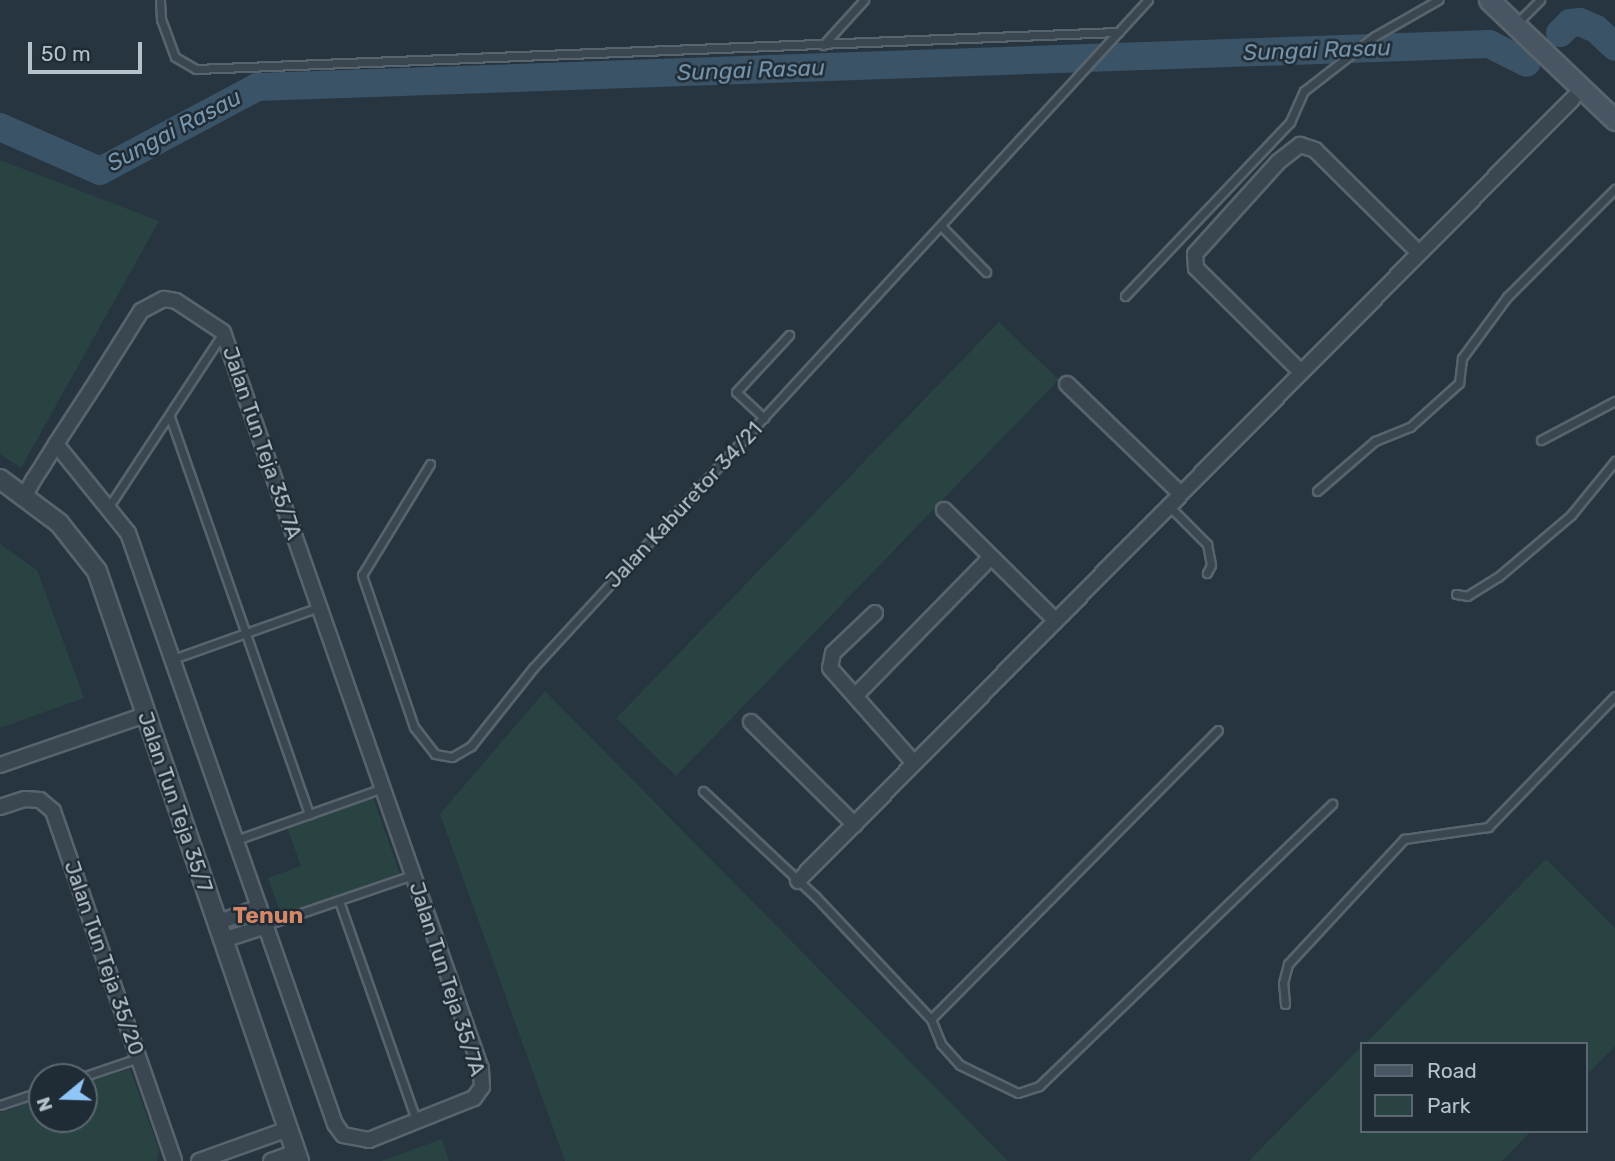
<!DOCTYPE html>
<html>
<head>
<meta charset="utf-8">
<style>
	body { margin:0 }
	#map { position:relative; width:1615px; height:1161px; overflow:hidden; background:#263540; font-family:Rubik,sans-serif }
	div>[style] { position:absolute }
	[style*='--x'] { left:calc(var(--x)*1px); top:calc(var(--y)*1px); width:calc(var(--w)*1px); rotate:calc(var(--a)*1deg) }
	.green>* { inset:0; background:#294342; transform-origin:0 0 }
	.river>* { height:28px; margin:-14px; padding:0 14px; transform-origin:14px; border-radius:14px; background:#3a5367 }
	.roads { filter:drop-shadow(2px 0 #58646d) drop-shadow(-2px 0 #58646d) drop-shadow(0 2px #58646d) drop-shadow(0 -2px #58646d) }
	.service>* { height:7px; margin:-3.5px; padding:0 3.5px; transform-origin:3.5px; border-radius:3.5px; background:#3a4650 }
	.minor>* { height:14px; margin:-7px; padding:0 7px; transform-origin:7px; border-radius:7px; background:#3a4650 }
	.tertiary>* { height:18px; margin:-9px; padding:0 9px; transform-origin:9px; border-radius:9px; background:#3a4650 }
	.secondary>* { height:19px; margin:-9.5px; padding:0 9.5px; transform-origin:9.5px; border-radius:9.5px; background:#485663 }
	span { translate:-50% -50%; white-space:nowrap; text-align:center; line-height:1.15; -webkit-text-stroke:5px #1f2b35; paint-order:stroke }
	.street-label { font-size:21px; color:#b6c1ca }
	.water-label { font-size:23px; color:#7796ad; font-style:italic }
	.neighbourhood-label { font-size:23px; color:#d48867; font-weight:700 }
	.legend { position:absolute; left:1360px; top:1042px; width:228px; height:91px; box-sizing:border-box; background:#1f2b35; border:2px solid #5b6771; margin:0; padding:9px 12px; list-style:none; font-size:21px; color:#b6c1ca }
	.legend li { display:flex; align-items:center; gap:14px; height:35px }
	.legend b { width:35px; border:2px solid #5b6771 }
	.north { position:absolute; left:28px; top:1063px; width:70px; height:70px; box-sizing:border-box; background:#1f2b35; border:2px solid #5b6771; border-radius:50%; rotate:251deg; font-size:19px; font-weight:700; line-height:28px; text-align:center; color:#b6c1ca }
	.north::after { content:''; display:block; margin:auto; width:24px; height:32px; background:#8fc5f7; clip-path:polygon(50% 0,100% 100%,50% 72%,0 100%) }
	.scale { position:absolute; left:28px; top:42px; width:114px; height:32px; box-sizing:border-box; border:4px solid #b6c1ca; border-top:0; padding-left:9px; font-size:21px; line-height:24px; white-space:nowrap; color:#b6c1ca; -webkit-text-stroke:5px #1f2b35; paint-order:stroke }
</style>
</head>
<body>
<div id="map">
	<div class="green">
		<i style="clip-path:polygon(0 160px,159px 221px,21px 468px,0 454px)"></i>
		<i style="left:999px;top:322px;width:83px;height:551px;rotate:44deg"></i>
		<i style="clip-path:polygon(0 544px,37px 570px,84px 698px,0 728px)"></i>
		<i style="clip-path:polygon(545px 691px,1008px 1161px,565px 1161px,440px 814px)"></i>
		<i style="clip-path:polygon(373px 797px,400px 874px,281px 915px,268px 878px,301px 866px,287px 827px)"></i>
		<i style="clip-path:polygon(1546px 859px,1615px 928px,1615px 1046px,1585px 1077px,1585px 1044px,1365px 1044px)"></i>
		<i style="clip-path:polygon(1361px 1047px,1361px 1131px,1531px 1131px,1502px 1161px,1249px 1161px)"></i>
		<i style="clip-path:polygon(130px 1069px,159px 1150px,157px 1161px,0 1161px,0 1113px,42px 1098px,42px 1119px,84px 1119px,84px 1083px)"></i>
		<i style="clip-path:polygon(442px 1139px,449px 1161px,381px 1161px)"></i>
	</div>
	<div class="river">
		<i style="--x:1560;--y:33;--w:14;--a:-45"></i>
		<i style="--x:1570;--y:23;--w:10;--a:-6"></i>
		<i style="--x:1580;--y:22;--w:17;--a:24"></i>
		<i style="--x:1596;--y:29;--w:26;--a:43"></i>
		<i style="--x:0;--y:127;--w:109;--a:23.7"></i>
		<i style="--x:100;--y:171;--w:178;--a:-28.1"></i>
		<i style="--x:257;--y:87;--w:1233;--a:-2"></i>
		<i style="--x:1489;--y:44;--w:42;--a:26.6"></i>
	</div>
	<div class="roads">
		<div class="service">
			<i style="--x:160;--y:0;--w:19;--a:87"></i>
			<i style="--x:161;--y:19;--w:40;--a:69.8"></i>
			<i style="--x:175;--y:57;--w:24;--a:30"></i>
			<i style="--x:196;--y:69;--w:923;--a:-2.3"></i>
			<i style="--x:1516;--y:24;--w:34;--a:-45"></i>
			<i style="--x:823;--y:45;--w:61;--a:-47.7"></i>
			<i style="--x:942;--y:227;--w:63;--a:45.6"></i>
			<i style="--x:1125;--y:296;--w:240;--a:-46.5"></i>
			<i style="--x:1290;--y:122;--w:34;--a:-66"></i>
			<i style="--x:1304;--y:91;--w:90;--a:-37.8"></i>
			<i style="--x:1375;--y:36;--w:73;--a:-29.7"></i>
			<i style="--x:170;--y:417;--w:421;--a:70.7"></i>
			<i style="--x:764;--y:418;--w:38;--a:-137"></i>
			<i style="--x:736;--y:392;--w:78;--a:-47.1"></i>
			<i style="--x:1541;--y:440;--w:84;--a:-27.8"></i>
			<i style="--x:430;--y:464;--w:130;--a:121.5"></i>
			<i style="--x:362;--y:575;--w:161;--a:71.1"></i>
			<i style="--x:414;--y:727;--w:34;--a:52"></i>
			<i style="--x:435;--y:754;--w:17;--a:10"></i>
			<i style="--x:452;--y:757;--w:22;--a:-30"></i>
			<i style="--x:471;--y:746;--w:100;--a:-51.5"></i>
			<i style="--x:533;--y:668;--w:908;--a:-47.37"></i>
			<i style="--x:1317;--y:491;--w:77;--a:-40.8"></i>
			<i style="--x:1375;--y:441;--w:38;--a:-22"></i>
			<i style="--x:1410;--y:427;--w:66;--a:-41.9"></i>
			<i style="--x:1459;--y:383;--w:25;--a:-83"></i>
			<i style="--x:1462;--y:358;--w:76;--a:-53.6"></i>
			<i style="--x:1507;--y:297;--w:153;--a:-45"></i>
			<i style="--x:1169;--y:506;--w:54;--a:45"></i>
			<i style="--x:1207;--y:544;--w:21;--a:79"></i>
			<i style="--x:1211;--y:565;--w:9;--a:117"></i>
			<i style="--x:108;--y:508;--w:209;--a:-56.7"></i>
			<i style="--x:1456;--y:594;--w:11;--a:10"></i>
			<i style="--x:1467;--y:596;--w:36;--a:-32"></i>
			<i style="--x:1498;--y:577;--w:96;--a:-40.3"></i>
			<i style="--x:1571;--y:515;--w:70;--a:-50.8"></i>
			<i style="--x:173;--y:659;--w:155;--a:-19.6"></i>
			<i style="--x:703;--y:791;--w:154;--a:43.2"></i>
			<i style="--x:815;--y:896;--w:169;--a:46.7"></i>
			<i style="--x:931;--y:1019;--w:407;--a:-45.2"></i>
			<i style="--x:236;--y:840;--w:156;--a:-19.5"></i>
			<i style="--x:339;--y:901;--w:234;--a:70.6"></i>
			<i style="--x:266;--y:925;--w:155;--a:-18.8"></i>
			<i style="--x:1285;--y:1004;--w:21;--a:-95"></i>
			<i style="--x:1283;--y:983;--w:20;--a:-75"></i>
			<i style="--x:1288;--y:964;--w:171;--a:-47.1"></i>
			<i style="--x:1404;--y:839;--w:85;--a:-8.1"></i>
			<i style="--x:1488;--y:827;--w:182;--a:-45.9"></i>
			<i style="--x:931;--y:1019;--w:27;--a:68"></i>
			<i style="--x:941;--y:1044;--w:28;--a:48"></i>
			<i style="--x:960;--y:1065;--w:64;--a:25.8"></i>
			<i style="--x:1018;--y:1093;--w:22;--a:-18"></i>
			<i style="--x:1039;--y:1086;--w:407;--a:-43.9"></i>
			<i style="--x:82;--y:1077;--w:59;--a:-18.7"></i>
			<i style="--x:0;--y:1105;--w:44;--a:-18.4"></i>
		</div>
		<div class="minor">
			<i style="--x:1301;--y:372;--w:148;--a:-135.3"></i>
			<i style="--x:1196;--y:268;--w:14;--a:-94"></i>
			<i style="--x:1195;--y:254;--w:124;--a:-47.9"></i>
			<i style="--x:1278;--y:162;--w:28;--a:-38"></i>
			<i style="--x:1300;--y:145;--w:16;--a:18"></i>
			<i style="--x:1315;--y:150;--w:146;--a:44.7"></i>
			<i style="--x:1067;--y:384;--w:157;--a:44"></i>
			<i style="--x:25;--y:495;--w:18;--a:-61"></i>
			<i style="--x:34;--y:479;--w:17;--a:-57"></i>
			<i style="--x:43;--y:465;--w:25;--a:-58"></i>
			<i style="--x:56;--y:444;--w:75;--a:-56.9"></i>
			<i style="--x:97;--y:381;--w:83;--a:-57.8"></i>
			<i style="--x:141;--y:311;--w:26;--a:-28"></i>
			<i style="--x:164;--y:299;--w:12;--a:9"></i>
			<i style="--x:176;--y:301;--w:56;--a:33.4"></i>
			<i style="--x:223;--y:332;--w:781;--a:70.71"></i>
			<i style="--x:481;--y:1069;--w:18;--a:87"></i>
			<i style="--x:482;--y:1087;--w:14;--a:126"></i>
			<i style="--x:474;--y:1098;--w:113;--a:158.2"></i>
			<i style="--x:369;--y:1140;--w:26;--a:-169"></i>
			<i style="--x:343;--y:1135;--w:14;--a:-126"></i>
			<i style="--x:335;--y:1124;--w:626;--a:-109.3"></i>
			<i style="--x:128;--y:533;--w:114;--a:-129"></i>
			<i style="--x:944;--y:510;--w:156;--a:44.7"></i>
			<i style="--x:875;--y:613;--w:58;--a:136.4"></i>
			<i style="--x:833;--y:653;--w:15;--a:101"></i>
			<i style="--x:830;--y:668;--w:127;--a:48.5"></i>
			<i style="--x:855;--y:696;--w:194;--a:-45.6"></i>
			<i style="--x:751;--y:722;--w:146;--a:44.7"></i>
			<i style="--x:0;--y:765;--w:153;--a:-19"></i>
			<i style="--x:0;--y:807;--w:26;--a:-18"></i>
			<i style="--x:25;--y:799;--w:15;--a:4"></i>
			<i style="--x:40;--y:800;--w:17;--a:40"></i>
			<i style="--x:53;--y:811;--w:370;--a:70.9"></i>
			<i style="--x:798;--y:881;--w:1114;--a:-45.29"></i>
			<i style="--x:217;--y:923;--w:45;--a:-20.9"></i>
			<i style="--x:223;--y:940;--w:45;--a:-18"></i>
			<i style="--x:199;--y:1161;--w:95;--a:-19.8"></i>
			<i style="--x:271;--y:1161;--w:27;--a:-20"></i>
		</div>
		<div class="tertiary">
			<i style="--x:0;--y:479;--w:74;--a:36.7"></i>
			<i style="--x:59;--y:523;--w:61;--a:51.6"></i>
			<i style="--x:97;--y:571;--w:624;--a:71.1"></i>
		</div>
		<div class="secondary">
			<i style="--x:1489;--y:0;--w:174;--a:43.6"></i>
		</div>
	</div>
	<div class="street-label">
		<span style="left:262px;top:443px;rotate:71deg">Jalan Tun Teja 35/7A</span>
		<span style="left:684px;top:505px;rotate:-47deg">Jalan Kaburetor 34/21</span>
		<span style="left:175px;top:802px;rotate:71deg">Jalan Tun Teja 35/7</span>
		<span style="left:104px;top:958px;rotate:71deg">Jalan Tun Teja 35/20</span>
		<span style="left:447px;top:979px;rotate:72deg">Jalan Tun Teja 35/7A</span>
	</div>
	<div class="water-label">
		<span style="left:1317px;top:50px;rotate:-2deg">Sungai Rasau</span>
		<span style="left:751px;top:70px;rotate:-2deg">Sungai Rasau</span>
		<span style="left:174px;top:130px;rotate:-28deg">Sungai Rasau</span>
	</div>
	<div class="neighbourhood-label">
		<span style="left:268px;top:915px">Tenun</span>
	</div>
	<ul class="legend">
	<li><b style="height:9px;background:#485663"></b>Road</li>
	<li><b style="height:19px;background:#294342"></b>Park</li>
	</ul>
	<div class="north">N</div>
	<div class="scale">50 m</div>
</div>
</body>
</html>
